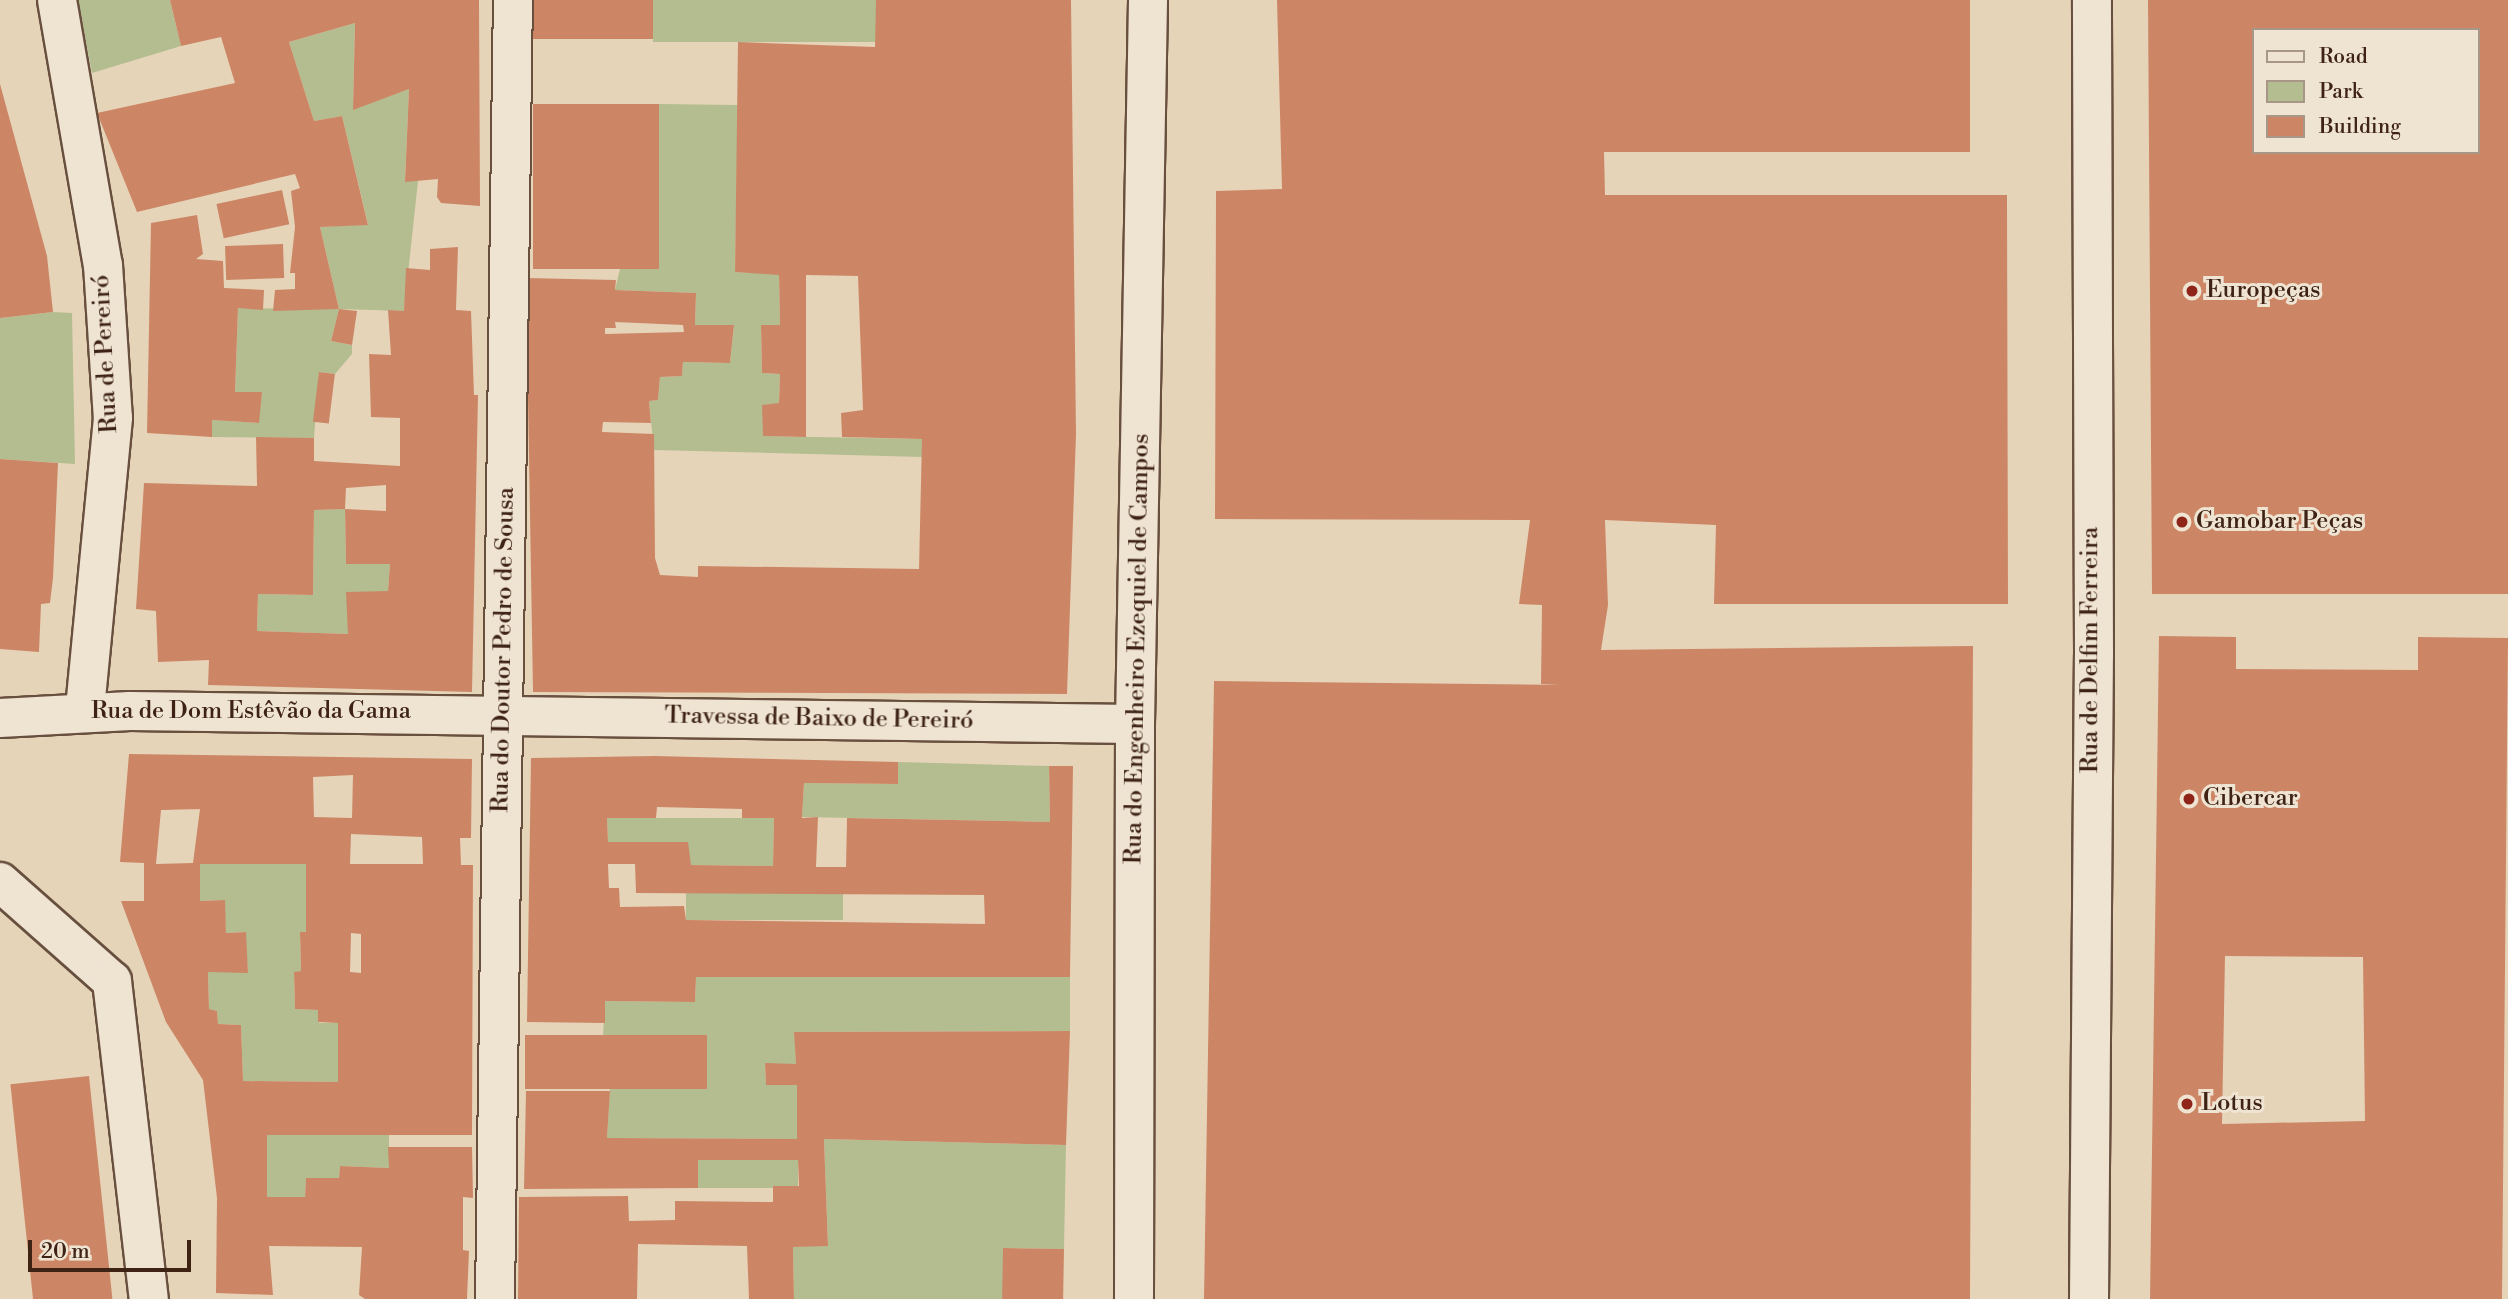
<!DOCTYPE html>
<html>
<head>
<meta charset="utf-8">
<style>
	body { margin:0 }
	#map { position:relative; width:2508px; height:1299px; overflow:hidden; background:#e6d4b9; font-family:"Libre Bodoni",serif }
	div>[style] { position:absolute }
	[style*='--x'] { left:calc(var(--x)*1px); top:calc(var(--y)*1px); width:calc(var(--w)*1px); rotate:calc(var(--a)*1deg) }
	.green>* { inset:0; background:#b3bd90; transform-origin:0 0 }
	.building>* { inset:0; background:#cc8666; transform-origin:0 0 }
	.roads { filter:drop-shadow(2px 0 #684f3e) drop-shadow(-2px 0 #684f3e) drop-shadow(0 2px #684f3e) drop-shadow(0 -2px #684f3e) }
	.minor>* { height:38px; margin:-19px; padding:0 19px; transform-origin:19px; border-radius:19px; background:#efe3d2 }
	.tertiary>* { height:38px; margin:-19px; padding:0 19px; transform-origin:19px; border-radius:19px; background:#efe3d2 }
	.dots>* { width:19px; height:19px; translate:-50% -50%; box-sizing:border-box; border:4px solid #efe3d2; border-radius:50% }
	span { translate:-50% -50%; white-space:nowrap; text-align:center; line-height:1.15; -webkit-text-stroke:6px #efe3d2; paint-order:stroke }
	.poi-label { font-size:24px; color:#3e2315 }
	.left { translate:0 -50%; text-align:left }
	.street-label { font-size:24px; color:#3e2315 }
	.legend { position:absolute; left:2252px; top:28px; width:228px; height:126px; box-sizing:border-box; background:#efe3d2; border:2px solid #a89686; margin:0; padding:9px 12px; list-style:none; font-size:21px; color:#3e2315 }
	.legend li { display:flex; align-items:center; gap:14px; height:35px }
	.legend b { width:35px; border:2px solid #a89686 }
	.scale { position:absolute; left:28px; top:1240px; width:163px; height:32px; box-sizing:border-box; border:4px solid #3e2315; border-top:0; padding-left:9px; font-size:21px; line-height:24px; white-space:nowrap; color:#3e2315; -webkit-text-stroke:5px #efe3d2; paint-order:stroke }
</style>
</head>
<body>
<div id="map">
	<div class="green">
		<i style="clip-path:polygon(78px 0,170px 0,181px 46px,92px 73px)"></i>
		<i style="left:653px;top:0;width:223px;height:42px"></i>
		<i style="clip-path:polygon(355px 23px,353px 109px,409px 89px,405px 180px,418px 181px,404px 311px,339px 309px,331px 341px,352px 345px,352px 354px,335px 374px,319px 372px,314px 438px,212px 437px,212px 420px,258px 423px,262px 392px,235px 392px,238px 308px,339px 309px,320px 227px,368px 224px,342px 116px,314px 121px,289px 42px)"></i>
		<i style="clip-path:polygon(659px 104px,738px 105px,735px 272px,779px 274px,780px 325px,761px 326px,762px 373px,780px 374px,779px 403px,763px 436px,922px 439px,923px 457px,654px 450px,649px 401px,658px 400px,660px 377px,682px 376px,683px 362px,730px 363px,734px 326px,695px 325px,696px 293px,615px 290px)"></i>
		<i style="clip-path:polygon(53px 312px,72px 313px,75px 464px,0 459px,0 318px)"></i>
		<i style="clip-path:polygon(345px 509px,346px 564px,390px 564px,388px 591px,348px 634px,257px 631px,258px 594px,313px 595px,314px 510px)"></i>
		<i style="clip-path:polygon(898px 762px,1049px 766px,1050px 822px,802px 817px,804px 783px,897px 784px)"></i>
		<i style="clip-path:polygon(607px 818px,774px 818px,773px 866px,691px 865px,608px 842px)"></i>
		<i style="clip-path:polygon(200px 864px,306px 864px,306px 932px,300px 933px,301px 971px,294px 973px,295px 1009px,318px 1010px,319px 1023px,338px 1023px,338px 1082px,243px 1081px,241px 1025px,218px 1024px,217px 1011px,209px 1009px,208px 972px,248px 972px,245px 932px,226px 933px,224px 900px,200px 901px)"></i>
		<i style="left:686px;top:893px;width:157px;height:27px"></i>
		<i style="clip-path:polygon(696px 977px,1070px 977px,1070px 1031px,795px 1032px,796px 1064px,765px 1064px,766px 1085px,797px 1085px,797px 1139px,607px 1138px,610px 1087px,707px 1088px,707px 1035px,603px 1036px,605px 1001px,695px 1002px)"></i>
		<i style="clip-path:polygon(389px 1134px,389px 1168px,340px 1166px,339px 1178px,306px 1178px,305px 1197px,267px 1197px,267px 1135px)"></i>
		<i style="clip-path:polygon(824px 1139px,1066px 1145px,1064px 1249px,1003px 1248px,1003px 1299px,794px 1299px,793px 1247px,828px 1245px)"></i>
		<i style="left:698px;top:1160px;width:100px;height:28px"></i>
	</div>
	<div class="building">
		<i style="clip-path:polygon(170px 0,479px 0,480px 206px,441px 203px,437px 197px,438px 179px,405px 182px,409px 89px,353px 110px,355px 23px,289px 42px,314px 121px,342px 116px,368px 225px,320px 227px,339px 309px,273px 311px,275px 290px,295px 289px,295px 273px,290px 273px,295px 227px,291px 191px,300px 188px,295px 174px,137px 212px,97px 113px,235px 83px,221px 37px,181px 46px)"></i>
		<i style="left:529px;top:0;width:124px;height:39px"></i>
		<i style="clip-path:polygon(evenodd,876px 0,1071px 0,1076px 434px,1067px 694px,533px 692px,526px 278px,616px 280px,615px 290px,696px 293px,695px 325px,734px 325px,730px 363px,683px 362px,682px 376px,660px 377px,658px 400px,649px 401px,651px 423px,603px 422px,602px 432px,654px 434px,655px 558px,660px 575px,698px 577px,698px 566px,919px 569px,922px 439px,842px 437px,841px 413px,863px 410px,858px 276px,806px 275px,806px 437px,763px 436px,762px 405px,779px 403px,780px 374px,762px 373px,761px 325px,780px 325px,779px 275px,735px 272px,738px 42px,875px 47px,876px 0,615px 322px,683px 325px,684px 332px,605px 334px,605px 328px,616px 328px,615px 322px)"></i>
		<i style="clip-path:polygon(1277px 0,1970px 0,1970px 152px,1604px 152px,1605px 195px,2007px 195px,2008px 604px,1714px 604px,1716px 525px,1605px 520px,1608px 605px,1601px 650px,1973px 646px,1970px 1299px,1204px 1299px,1214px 681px,1561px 685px,1541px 684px,1542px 605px,1519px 604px,1530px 520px,1215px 519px,1216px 191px,1282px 189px)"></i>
		<i style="clip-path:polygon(evenodd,2148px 0,2508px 0,2508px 594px,2152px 594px,2148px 0,2254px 30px,2478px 30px,2478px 152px,2254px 152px,2254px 30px)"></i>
		<i style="clip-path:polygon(0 84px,47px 256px,53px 312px,0 318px)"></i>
		<i style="left:659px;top:104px;width:165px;height:126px;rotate:90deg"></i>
		<i style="left:282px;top:190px;width:35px;height:67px;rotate:78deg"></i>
		<i style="clip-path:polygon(197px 215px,203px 254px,196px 259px,223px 261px,224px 288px,264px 290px,263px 310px,238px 308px,235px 392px,262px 392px,259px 423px,212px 420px,212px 437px,147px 433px,151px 223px)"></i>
		<i style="left:283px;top:244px;width:34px;height:58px;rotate:88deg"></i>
		<i style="clip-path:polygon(evenodd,458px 247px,456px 310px,471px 311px,474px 395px,478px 395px,472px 692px,208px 685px,209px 660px,158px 662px,156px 611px,136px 609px,144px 483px,257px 486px,256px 437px,314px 438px,314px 461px,400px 466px,400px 418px,371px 417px,369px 354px,391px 355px,388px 310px,404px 311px,406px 268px,430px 270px,430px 249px,458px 247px,386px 485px,386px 511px,345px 509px,346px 564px,390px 564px,388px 591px,346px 592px,348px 634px,257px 631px,258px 594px,313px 595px,314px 510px,345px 509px,346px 488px,386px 485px)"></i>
		<i style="clip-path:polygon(339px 309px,357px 311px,352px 345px,331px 341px)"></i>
		<i style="left:319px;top:372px;width:16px;height:50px;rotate:7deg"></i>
		<i style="clip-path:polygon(0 459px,58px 463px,53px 578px,50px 603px,41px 604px,39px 652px,0 649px)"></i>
		<i style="clip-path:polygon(evenodd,2159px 636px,2236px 637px,2236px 669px,2418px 670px,2418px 637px,2508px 638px,2502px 1299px,2150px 1299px,2159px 636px,2225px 956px,2363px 957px,2365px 1121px,2222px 1124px,2225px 956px)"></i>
		<i style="clip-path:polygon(evenodd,129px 754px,472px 759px,471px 838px,460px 838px,461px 865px,473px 865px,472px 1135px,267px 1135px,267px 1197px,305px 1197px,306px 1178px,339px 1178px,340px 1166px,389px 1168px,388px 1147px,472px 1147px,473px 1198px,463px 1197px,463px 1250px,469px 1251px,467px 1299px,365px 1299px,359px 1295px,362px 1247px,269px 1246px,273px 1295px,216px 1293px,217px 1198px,203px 1080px,166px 1022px,121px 901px,144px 901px,144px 863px,120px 862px,129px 754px,353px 775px,352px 818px,314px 817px,313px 777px,353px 775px,129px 754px,200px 809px,193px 863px,156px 864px,161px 810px,200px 809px,129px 754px,351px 834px,422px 837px,423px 864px,350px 864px,351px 834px,129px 754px,200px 864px,306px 864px,306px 932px,300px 932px,301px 971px,294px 972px,295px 1009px,318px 1010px,318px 1022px,338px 1023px,338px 1082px,243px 1081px,241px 1025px,218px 1024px,217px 1011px,209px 1009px,208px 972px,248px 973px,246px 932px,226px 933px,225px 900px,200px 901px,200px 864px,129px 754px,351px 933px,361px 934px,361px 973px,350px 972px,351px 933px)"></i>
		<i style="clip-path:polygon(evenodd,655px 756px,898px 762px,898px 784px,804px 783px,802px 818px,818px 817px,816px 867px,846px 867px,847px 818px,1050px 822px,1049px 766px,1073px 766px,1070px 977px,696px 977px,695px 1002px,605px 1001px,605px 1023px,527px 1022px,531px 758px,655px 756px,657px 807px,742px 809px,742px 818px,774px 818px,773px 866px,691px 865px,688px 842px,608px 842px,607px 818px,656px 818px,657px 807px,655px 756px,608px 864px,635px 864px,636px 893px,984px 895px,985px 924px,686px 920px,684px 906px,620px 907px,619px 888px,609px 888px,608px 864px)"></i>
		<i style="clip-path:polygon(1070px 1031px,1066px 1145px,824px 1139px,828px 1246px,793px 1247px,794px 1299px,749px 1299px,747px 1246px,638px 1244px,637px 1299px,518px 1299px,519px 1197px,628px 1196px,629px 1221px,675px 1220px,675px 1201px,773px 1202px,773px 1186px,799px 1186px,798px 1160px,698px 1160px,698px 1188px,524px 1189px,526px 1091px,610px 1091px,607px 1138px,797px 1139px,797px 1085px,766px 1085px,765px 1063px,796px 1064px,794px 1032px)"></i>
		<i style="left:707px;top:1035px;width:54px;height:182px;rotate:90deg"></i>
		<i style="left:89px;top:1076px;width:224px;height:79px;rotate:84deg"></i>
		<i style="left:1003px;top:1248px;width:61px;height:51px;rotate:1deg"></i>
	</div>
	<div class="roads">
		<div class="minor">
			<i style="--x:57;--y:0;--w:269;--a:80.2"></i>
			<i style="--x:103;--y:265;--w:153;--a:86.3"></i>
			<i style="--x:113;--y:418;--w:294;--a:95.5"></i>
			<i style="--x:0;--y:718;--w:130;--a:-3.1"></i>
			<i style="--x:130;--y:711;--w:1005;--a:0.74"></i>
			<i style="--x:0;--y:882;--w:149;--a:41.5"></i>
			<i style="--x:112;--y:981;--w:320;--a:83.4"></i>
			<i style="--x:495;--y:1299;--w:1299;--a:-89.21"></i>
			<i style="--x:1134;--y:1299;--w:575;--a:-89.9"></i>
			<i style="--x:1135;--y:724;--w:724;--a:-88.97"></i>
		</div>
		<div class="tertiary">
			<i style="--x:2089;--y:1299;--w:645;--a:-89.56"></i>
			<i style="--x:2094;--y:654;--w:654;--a:-90.18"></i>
		</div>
	</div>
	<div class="dots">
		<i style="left:2192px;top:291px;background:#8f2418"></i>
		<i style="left:2182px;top:522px;background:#8f2418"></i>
		<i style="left:2189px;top:799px;background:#8f2418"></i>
		<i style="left:2187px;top:1104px;background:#8f2418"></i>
	</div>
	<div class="poi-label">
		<span class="left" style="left:2206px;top:291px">Europeças</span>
		<span class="left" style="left:2196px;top:522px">Gamobar Peças</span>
		<span class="left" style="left:2203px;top:799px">Cibercar</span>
		<span class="left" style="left:2201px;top:1104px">Lotus</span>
	</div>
	<div class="street-label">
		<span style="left:106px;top:354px;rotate:-93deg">Rua de Pereiró</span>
		<span style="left:1138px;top:649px;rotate:-89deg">Rua do Engenheiro Ezequiel de Campos</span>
		<span style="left:504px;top:650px;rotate:-89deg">Rua do Doutor Pedro de Sousa</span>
		<span style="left:2091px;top:650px;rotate:-90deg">Rua de Delfim Ferreira</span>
		<span style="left:251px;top:712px">Rua de Dom Estêvão da Gama</span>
		<span style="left:819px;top:719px;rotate:1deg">Travessa de Baixo de Pereiró</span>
	</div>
	<ul class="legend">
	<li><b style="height:9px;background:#efe3d2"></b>Road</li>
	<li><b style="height:19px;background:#b3bd90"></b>Park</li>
	<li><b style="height:19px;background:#cc8666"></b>Building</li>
	</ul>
	<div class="scale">20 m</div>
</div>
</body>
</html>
